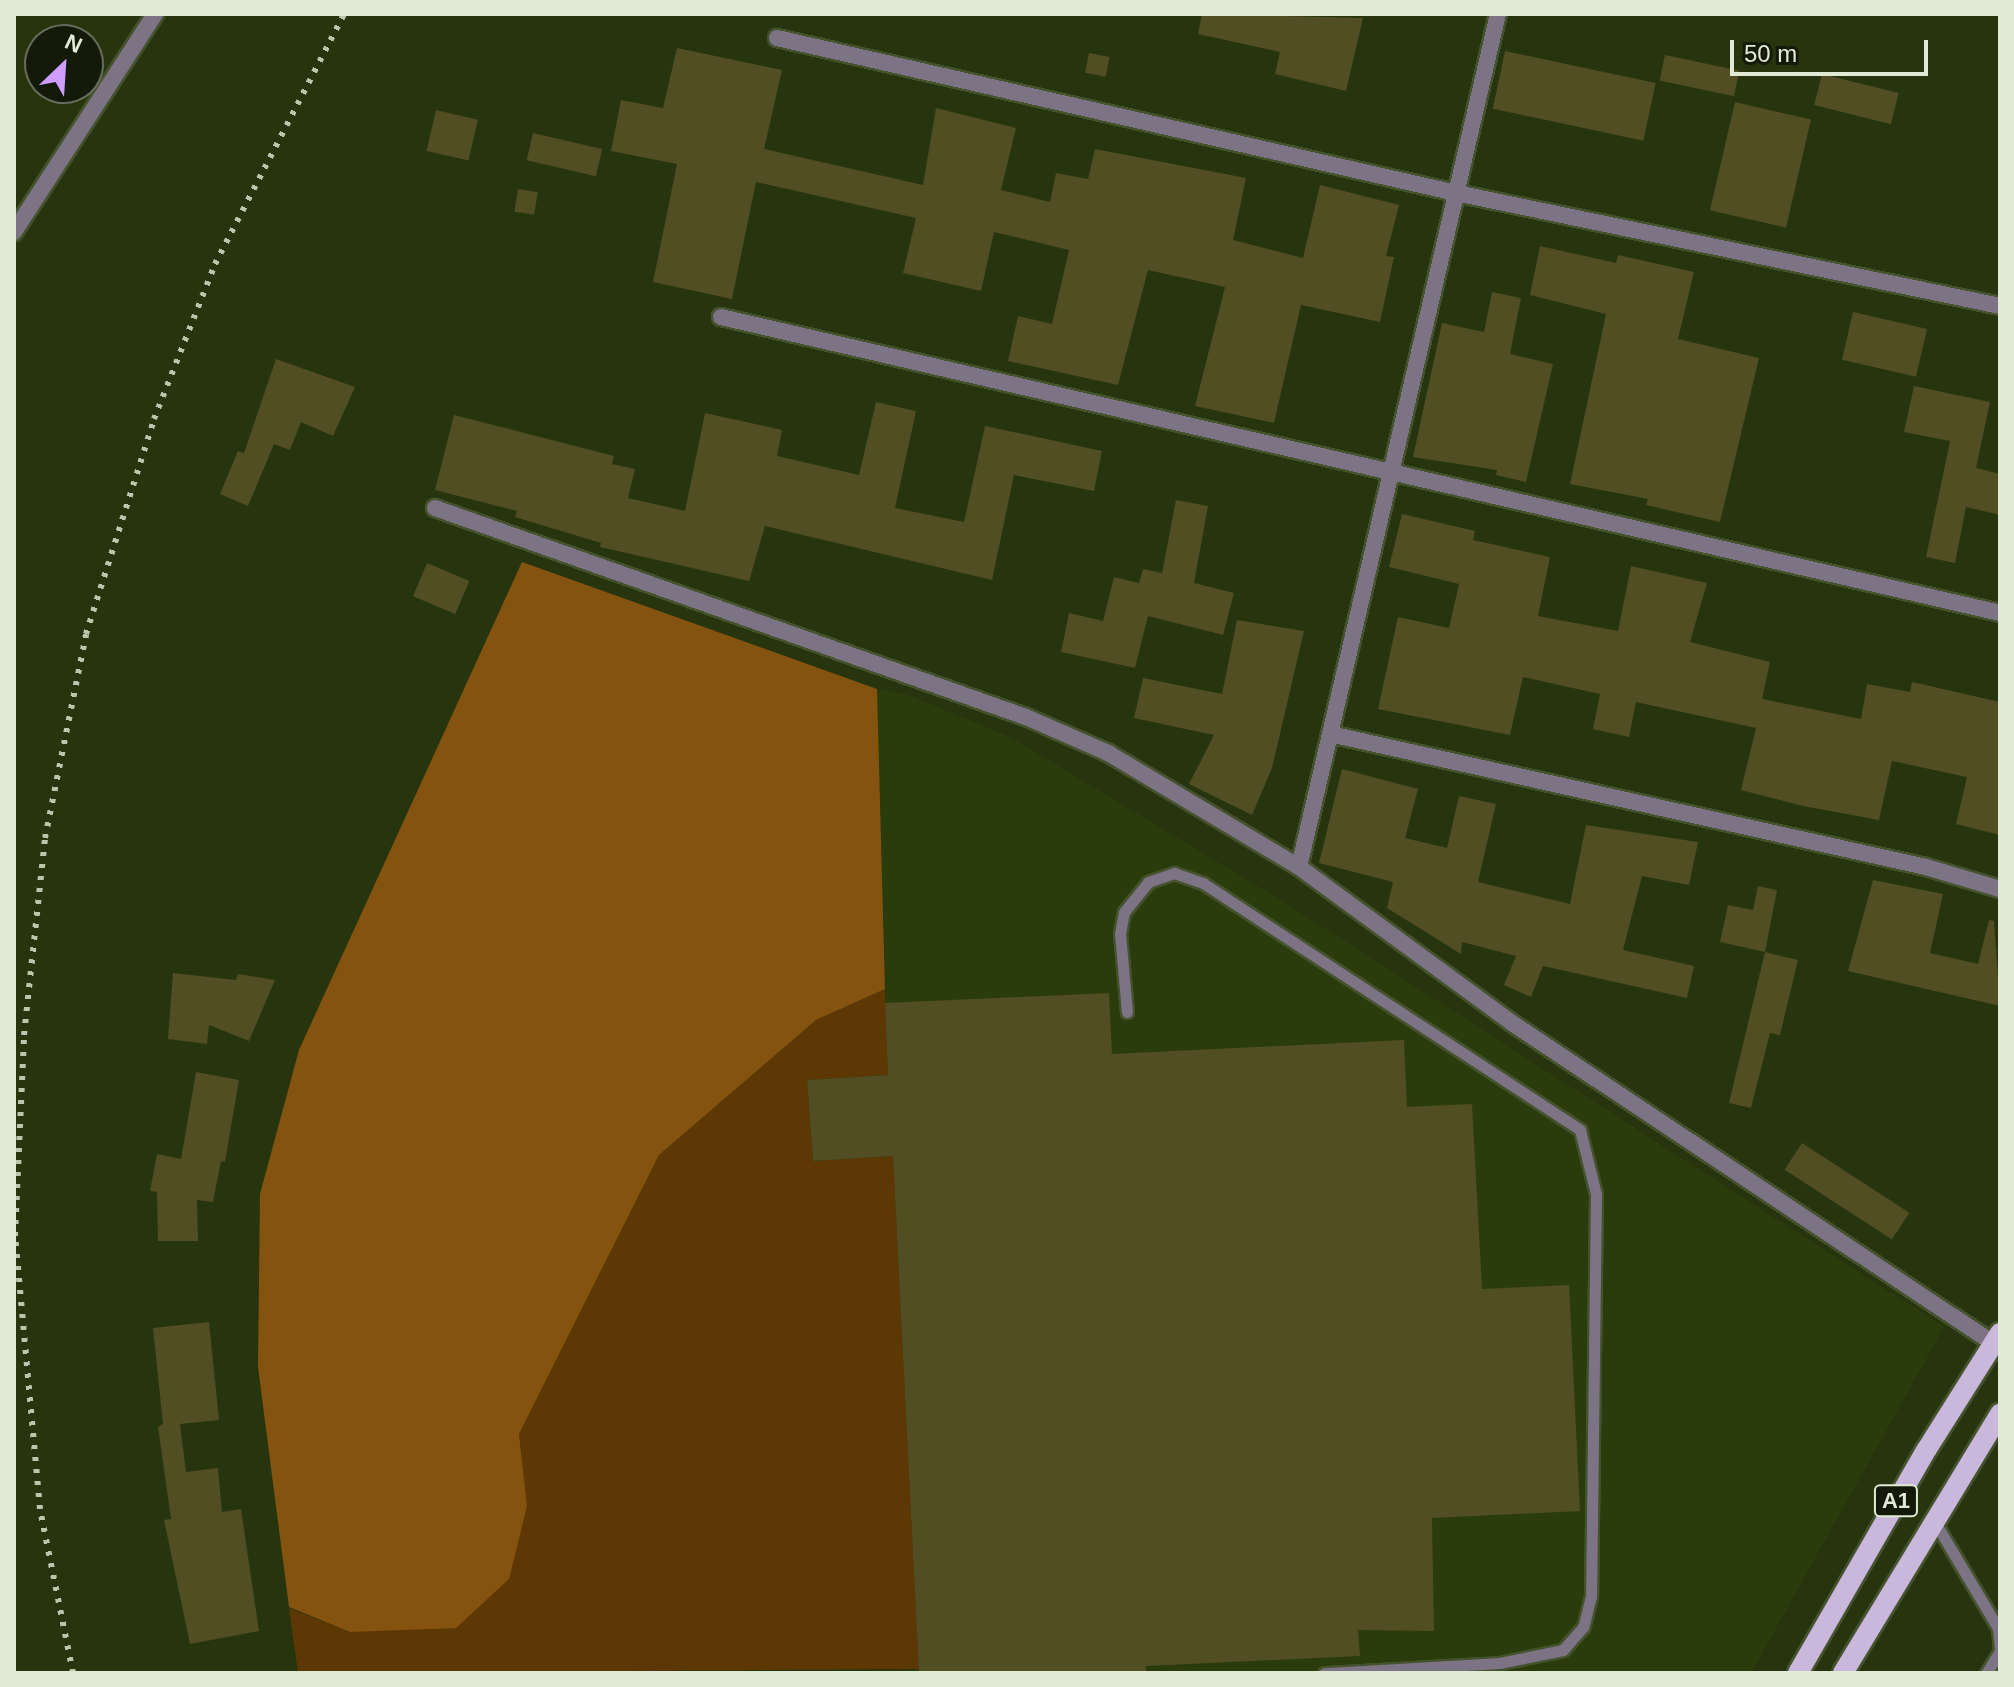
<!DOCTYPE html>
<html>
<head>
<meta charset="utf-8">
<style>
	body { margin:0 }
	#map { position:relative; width:2014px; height:1687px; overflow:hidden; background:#27350e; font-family:Helvetica,sans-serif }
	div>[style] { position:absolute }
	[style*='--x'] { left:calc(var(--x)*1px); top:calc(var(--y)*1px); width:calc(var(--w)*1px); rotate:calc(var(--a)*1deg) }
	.built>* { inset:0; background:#2b3c0c }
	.green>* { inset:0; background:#5e3804 }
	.forest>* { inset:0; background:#855310 }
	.building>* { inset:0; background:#504e22; transform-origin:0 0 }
	.roads { filter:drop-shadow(2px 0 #45522e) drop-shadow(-2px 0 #45522e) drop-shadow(0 2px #45522e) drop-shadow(0 -2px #45522e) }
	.lane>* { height:11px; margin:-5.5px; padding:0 5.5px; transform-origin:5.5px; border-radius:5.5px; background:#7c7485 }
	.street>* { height:16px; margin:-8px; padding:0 8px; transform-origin:8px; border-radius:8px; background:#7c7485 }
	.primary>* { height:20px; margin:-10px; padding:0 10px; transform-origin:10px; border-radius:10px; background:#c9b7dc }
	.rail>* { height:6px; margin-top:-3px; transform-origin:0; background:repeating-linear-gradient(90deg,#bcc6ad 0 4px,transparent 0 12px) }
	span { translate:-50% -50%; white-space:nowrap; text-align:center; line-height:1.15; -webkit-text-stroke:6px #141a0a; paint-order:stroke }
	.shield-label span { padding:2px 6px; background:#141a0a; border:2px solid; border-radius:6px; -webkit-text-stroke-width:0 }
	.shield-label { font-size:22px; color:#e0ead4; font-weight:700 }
	.frame { position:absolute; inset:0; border:16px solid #e0ead4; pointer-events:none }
	.north { position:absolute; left:24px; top:24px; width:80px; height:80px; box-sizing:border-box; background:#141a0a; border:2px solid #666d5b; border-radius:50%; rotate:25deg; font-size:22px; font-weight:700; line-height:32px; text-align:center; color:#e0ead4 }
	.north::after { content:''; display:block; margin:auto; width:28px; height:36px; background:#cf9dff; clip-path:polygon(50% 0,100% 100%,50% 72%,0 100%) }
	.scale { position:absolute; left:1730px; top:40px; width:198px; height:36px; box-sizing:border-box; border:4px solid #e0ead4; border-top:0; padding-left:10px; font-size:24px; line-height:28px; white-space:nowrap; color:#e0ead4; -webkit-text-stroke:6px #141a0a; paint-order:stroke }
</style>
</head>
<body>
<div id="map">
	<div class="built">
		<i style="clip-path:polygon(877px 689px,906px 694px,1012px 738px,1290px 906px,1944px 1327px,1751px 1673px,853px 1673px,919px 1669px,888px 1075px)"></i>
	</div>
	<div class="green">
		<i style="clip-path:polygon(885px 989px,888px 1075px,807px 1080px,813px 1161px,893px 1156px,919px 1669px,298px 1673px,289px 1608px,350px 1632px,527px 1506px,519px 1434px,659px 1155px,816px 1020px)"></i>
	</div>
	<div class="forest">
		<i style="clip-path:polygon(522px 562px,877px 689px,885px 989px,816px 1020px,659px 1155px,519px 1434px,527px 1506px,509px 1579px,456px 1628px,350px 1632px,289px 1607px,258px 1367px,260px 1194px,299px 1050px)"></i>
	</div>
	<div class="building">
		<i style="clip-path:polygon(1202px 14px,1363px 18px,1346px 91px,1275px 74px,1280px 52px,1198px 34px)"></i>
		<i style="clip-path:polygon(677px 48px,782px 70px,764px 149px,923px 185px,936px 108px,1016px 128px,1001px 190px,1050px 202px,1056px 173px,1088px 179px,1095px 149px,1246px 178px,1233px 240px,1303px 258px,1320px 185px,1399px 205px,1386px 256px,1394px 257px,1380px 322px,1301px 305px,1274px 423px,1195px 406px,1225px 287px,1148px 270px,1118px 385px,1008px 361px,1018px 316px,1052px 324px,1069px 250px,994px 232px,981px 291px,903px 273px,916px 218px,756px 182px,732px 299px,653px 282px,677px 164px,611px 151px,621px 100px,663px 108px)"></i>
		<i style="left:1505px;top:51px;width:154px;height:59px;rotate:12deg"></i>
		<i style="left:1089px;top:53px;width:21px;height:20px;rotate:11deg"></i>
		<i style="left:1665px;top:55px;width:76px;height:26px;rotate:12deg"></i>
		<i style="left:1822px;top:74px;width:79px;height:32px;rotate:14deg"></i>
		<i style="left:1735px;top:102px;width:78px;height:111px;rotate:13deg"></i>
		<i style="left:436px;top:110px;width:43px;height:42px;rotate:13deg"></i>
		<i style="left:533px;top:133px;width:71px;height:28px;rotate:13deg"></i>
		<i style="left:518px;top:189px;width:20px;height:23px;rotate:9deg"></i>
		<i style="clip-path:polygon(1540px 246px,1616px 263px,1618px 255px,1694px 272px,1678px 339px,1759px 358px,1720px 522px,1646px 505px,1648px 499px,1570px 484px,1606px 314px,1530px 295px)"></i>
		<i style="clip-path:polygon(1492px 292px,1521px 298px,1510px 354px,1553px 364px,1526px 482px,1496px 475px,1497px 470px,1413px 457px,1442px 323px,1484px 332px)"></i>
		<i style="left:1853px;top:312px;width:76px;height:49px;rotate:13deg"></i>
		<i style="clip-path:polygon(276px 359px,355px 387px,333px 436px,301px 422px,290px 450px,274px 444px,248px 506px,220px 494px,238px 451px,244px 453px)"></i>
		<i style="clip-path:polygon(1914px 386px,1990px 402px,1976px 468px,2000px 474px,2000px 515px,1966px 507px,1955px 563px,1926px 557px,1950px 441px,1904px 432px)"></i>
		<i style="clip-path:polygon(876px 402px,916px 411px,895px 508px,964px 522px,985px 426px,1102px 451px,1094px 491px,1014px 475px,992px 580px,765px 526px,749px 581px,600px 547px,601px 543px,515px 517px,517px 511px,435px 490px,454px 415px,614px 456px,612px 464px,635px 469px,628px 498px,685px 511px,705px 413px,782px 430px,777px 456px,859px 475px)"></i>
		<i style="clip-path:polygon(1176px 500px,1208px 506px,1194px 583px,1234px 593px,1223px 635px,1148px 616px,1135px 668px,1061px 652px,1069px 613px,1103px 621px,1114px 577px,1139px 583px,1143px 569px,1162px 573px)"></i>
		<i style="clip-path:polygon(1402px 514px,1475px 531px,1473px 540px,1550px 557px,1538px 616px,1618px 631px,1631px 566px,1707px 583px,1690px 642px,1770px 662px,1762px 699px,1861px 719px,1867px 684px,1910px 692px,1912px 682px,2000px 702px,2000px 835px,1956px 824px,1967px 777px,1892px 761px,1879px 820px,1803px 806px,1741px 790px,1756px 728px,1636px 702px,1629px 737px,1593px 729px,1600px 694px,1523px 677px,1510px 735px,1378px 709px,1398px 617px,1449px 628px,1459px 584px,1389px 567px)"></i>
		<i style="left:427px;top:563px;width:46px;height:36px;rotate:23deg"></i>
		<i style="clip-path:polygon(1237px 620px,1304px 631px,1272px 768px,1252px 815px,1189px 784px,1214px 735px,1134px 718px,1143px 678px,1222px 694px)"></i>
		<i style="clip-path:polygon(1342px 769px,1418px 789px,1405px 838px,1447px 848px,1459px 796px,1496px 804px,1478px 882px,1570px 904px,1586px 825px,1698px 842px,1689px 885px,1642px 876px,1623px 950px,1694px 966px,1687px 998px,1543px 966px,1531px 997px,1504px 985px,1516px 956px,1462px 942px,1461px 954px,1387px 908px,1393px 882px,1319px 863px)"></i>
		<i style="clip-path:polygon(1873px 880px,1943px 894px,1930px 953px,1978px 964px,1989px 920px,1994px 921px,2000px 1006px,1848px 971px)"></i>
		<i style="clip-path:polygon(1758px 886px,1777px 890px,1765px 952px,1720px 942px,1728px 905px,1753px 910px)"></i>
		<i style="clip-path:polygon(1765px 952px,1798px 960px,1780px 1035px,1770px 1033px,1751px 1108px,1729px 1103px)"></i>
		<i style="clip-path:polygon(173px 973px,236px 980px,238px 974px,275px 980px,249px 1041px,209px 1025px,207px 1044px,168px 1039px)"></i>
		<i style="clip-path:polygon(1109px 993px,1112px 1054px,1404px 1040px,1407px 1107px,1472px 1104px,1482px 1289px,1569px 1285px,1580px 1511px,1432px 1518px,1434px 1631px,1358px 1630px,1360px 1656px,1146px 1666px,1146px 1672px,1135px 1673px,919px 1673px,893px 1156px,813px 1161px,807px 1080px,888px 1075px,885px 1003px)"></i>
		<i style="clip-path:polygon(196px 1072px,239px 1080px,225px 1162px,221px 1161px,213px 1202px,197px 1200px,198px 1241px,158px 1241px,157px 1192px,150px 1191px,157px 1154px,181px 1159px)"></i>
		<i style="left:1802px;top:1143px;width:128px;height:32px;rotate:33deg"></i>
		<i style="clip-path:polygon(209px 1322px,219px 1420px,180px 1424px,186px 1472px,218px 1468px,222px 1512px,241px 1509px,259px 1631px,190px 1644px,164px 1520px,171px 1519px,158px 1427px,163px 1424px,153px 1328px)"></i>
	</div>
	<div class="roads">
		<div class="lane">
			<i style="--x:1127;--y:1012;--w:78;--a:-95.1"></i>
			<i style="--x:1120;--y:934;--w:22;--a:-80"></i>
			<i style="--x:1124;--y:912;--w:38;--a:-51"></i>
			<i style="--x:1148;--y:882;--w:28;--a:-19"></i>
			<i style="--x:1174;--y:873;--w:31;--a:19"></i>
			<i style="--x:1203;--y:883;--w:451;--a:33.2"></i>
			<i style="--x:1580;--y:1130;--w:66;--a:76"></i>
			<i style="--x:1596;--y:1194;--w:402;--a:90.7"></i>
			<i style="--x:1591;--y:1596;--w:32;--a:104"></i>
			<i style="--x:1583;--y:1627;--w:30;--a:131"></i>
			<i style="--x:1563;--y:1650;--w:64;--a:168.3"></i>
			<i style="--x:1500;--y:1663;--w:176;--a:176.7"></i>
			<i style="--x:1933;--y:1519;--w:127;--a:59.2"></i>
			<i style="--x:1998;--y:1628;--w:23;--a:85"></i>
			<i style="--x:2000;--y:1651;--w:26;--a:122"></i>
		</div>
		<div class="street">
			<i style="--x:777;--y:38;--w:696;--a:12.86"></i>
			<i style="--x:1456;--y:193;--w:556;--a:11.73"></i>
			<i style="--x:14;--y:232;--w:260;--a:-57.1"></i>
			<i style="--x:721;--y:317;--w:1313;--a:13.03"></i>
			<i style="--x:435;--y:508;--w:627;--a:19.48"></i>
			<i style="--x:1026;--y:717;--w:90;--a:23.7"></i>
			<i style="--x:1108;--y:753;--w:222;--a:30.8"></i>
			<i style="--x:1299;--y:867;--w:264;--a:36.2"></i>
			<i style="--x:1512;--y:1023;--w:578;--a:33.64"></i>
			<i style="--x:1330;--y:734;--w:611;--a:12.58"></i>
			<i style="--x:1926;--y:867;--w:77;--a:16.6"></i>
			<i style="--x:1299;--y:867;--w:876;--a:-76.87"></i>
		</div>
		<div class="primary">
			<i style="--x:1798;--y:1673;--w:258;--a:-60.1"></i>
			<i style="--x:1927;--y:1449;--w:137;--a:-57.8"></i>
			<i style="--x:1843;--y:1673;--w:303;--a:-58.8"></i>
		</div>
	</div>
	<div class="rail">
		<i style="--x:73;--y:1673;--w:167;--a:-101.4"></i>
		<i style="--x:40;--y:1509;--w:274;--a:-95.2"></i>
		<i style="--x:15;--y:1236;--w:201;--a:-87.4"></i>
		<i style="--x:24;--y:1035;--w:198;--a:-83.9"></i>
		<i style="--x:45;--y:838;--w:208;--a:-78.6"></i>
		<i style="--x:86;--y:634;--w:225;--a:-72.4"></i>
		<i style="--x:154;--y:419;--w:167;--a:-68.5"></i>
		<i style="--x:215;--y:264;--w:281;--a:-62.7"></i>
	</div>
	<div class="shield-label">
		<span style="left:1896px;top:1501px">A1</span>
	</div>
	<div class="frame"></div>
	<div class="north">N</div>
	<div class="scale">50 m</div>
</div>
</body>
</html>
